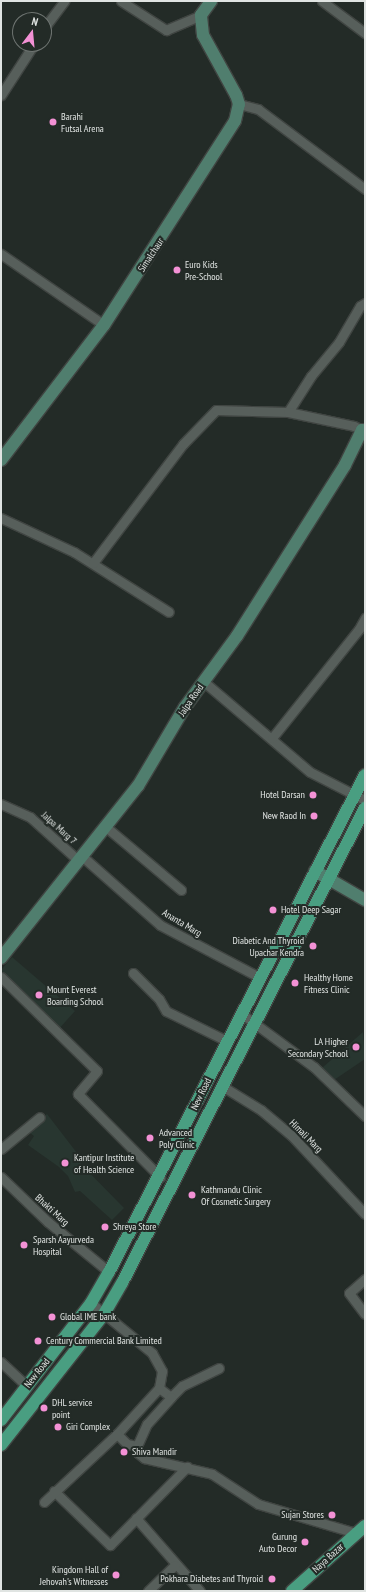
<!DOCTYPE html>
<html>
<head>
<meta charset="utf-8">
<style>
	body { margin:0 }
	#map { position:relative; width:366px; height:1592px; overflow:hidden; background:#232b27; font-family:"PT Sans Narrow",sans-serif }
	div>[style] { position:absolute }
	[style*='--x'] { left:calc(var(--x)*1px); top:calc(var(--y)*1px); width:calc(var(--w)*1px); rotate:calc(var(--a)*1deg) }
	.built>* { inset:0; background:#283630 }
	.roads { filter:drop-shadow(1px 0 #404542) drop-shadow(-1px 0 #404542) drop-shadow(0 1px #404542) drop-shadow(0 -1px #404542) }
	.street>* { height:9px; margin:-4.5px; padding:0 4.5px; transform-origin:4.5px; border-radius:4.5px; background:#575f5b }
	.secondary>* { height:12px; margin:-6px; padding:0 6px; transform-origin:6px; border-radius:6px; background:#507e6e }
	.primary>* { height:12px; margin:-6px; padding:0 6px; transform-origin:6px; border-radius:6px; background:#499e81 }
	.dots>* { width:11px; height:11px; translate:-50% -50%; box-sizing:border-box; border:2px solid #232b27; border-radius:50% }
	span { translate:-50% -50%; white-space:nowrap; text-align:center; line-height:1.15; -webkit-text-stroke:4px #232b27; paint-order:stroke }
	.poi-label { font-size:10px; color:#e0e4e2 }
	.left { translate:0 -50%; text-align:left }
	.right { translate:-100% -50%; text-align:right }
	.street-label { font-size:10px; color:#e0e4e2 }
	.frame { position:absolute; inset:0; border:2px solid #e0e4e2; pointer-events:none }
	.north { position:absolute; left:12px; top:12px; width:40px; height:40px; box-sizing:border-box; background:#232b27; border:1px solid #6f7572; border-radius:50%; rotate:16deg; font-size:11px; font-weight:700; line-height:16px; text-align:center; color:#e0e4e2 }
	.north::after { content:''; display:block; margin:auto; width:14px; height:18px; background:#f391d5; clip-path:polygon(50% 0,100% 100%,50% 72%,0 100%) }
</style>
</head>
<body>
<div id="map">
	<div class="built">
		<i style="clip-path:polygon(12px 957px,75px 1011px,57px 1031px,1px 975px,1px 970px)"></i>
		<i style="clip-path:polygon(363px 1032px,365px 1059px,334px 1080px,322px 1068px)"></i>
		<i style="clip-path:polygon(47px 1114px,77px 1153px,75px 1158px,124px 1208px,112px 1220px,80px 1191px,75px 1192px,68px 1176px,59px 1167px,28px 1145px,34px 1136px,26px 1130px)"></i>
	</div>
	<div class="roads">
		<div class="street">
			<i style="--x:121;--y:1;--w:54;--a:32.8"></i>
			<i style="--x:166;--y:30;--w:38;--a:-23"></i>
			<i style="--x:322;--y:1;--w:54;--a:36.7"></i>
			<i style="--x:44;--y:28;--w:34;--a:-53"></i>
			<i style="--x:1;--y:95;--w:61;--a:-57.1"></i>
			<i style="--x:239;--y:104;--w:20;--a:15"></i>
			<i style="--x:258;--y:109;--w:134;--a:36.8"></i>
			<i style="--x:1;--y:254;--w:125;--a:34.6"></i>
			<i style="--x:288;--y:412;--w:43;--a:-57.4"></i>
			<i style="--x:311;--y:376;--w:44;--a:-50.5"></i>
			<i style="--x:339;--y:342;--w:42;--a:-59.7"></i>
			<i style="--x:360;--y:306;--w:6;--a:-31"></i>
			<i style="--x:1;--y:518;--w:81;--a:25"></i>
			<i style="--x:74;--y:552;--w:112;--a:32.3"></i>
			<i style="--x:93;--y:563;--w:149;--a:-52.9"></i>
			<i style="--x:183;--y:444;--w:47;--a:-45.9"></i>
			<i style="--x:216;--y:410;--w:72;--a:1.6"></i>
			<i style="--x:288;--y:412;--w:67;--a:12"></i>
			<i style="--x:354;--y:426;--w:9;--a:27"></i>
			<i style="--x:203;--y:681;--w:140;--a:40.4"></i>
			<i style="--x:310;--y:772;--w:62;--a:27"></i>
			<i style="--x:272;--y:738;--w:139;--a:-51.4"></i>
			<i style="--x:359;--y:629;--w:13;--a:-61"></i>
			<i style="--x:1;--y:804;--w:32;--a:24"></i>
			<i style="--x:30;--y:817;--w:66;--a:41.9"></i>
			<i style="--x:106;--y:827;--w:98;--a:40"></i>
			<i style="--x:83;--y:857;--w:103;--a:41.4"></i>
			<i style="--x:160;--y:925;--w:114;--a:27.7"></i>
			<i style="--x:133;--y:973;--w:37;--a:45"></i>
			<i style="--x:159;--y:999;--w:14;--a:60"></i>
			<i style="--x:166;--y:1011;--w:68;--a:26.2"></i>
			<i style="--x:1;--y:977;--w:134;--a:44.4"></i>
			<i style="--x:97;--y:1071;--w:30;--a:130"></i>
			<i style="--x:78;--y:1094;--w:117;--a:45.3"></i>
			<i style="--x:242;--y:1014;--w:89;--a:36.4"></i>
			<i style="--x:314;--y:1067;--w:71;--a:43.9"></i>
			<i style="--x:222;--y:1086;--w:46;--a:31.6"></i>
			<i style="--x:261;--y:1110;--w:39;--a:40"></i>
			<i style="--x:291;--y:1135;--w:108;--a:46.9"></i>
			<i style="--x:1;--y:1149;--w:50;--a:-39.4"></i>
			<i style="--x:1;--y:1177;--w:65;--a:43.8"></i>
			<i style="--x:48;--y:1222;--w:79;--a:39.3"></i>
			<i style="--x:365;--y:1279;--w:21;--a:139"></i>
			<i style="--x:349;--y:1293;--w:26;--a:53"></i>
			<i style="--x:91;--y:1303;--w:79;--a:39.3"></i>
			<i style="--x:152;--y:1353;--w:21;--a:61"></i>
			<i style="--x:162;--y:1371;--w:17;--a:100"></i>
			<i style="--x:159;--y:1388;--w:62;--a:132.4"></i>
			<i style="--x:117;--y:1434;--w:14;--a:45"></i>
			<i style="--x:127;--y:1444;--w:10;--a:11"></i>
			<i style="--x:137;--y:1446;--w:7;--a:82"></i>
			<i style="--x:138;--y:1453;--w:8;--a:40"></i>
			<i style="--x:144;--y:1458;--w:70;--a:13.2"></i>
			<i style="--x:212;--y:1474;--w:55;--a:33.1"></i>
			<i style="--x:258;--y:1504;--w:102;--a:16.5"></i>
			<i style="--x:1;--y:1362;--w:35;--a:43"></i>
			<i style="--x:159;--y:1388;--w:15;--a:37"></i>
			<i style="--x:171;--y:1397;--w:16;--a:-45"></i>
			<i style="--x:182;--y:1386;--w:41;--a:-25.9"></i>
			<i style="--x:137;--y:1446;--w:24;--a:-66"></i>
			<i style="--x:147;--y:1424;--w:36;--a:-48"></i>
			<i style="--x:54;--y:1491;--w:78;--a:44"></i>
			<i style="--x:110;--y:1545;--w:110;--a:-45.4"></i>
			<i style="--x:44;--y:1502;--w:100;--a:-43"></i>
			<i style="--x:136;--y:1518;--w:97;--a:48.8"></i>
			<i style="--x:148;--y:1591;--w:37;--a:-44"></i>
		</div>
		<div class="secondary">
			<i style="--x:1;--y:460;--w:170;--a:-52.7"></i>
			<i style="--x:104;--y:325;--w:242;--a:-57.3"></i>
			<i style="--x:235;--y:121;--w:17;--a:-77"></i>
			<i style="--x:239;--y:104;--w:9;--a:-108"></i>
			<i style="--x:236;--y:95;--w:68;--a:-118.8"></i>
			<i style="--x:203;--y:35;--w:20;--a:-96"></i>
			<i style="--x:201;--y:15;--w:17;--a:-54"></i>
			<i style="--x:315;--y:871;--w:58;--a:30.1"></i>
			<i style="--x:1;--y:958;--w:220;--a:-51.5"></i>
			<i style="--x:138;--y:786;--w:92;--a:-59.3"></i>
			<i style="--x:185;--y:707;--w:88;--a:-53.8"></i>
			<i style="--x:237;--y:636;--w:202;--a:-57.7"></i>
			<i style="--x:345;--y:465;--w:39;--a:-64"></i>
			<i style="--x:362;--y:430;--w:3;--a:18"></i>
		</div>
		<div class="primary">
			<i style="--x:1;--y:1420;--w:148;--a:-52.4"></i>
			<i style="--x:91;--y:1303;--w:36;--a:-60"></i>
			<i style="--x:109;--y:1272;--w:559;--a:-62.75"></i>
			<i style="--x:1;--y:1445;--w:167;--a:-51.8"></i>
			<i style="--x:104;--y:1314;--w:36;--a:-60"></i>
			<i style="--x:122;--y:1283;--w:534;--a:-62.91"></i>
			<i style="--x:292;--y:1591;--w:98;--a:-41.7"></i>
		</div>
	</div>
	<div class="dots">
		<i style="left:53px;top:122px;background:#f391d5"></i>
		<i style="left:177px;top:270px;background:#f391d5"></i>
		<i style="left:313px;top:795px;background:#f391d5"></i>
		<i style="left:314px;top:816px;background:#f391d5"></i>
		<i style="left:273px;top:910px;background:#f391d5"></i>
		<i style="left:313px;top:946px;background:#f391d5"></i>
		<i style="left:295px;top:983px;background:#f391d5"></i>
		<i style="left:39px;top:995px;background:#f391d5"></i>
		<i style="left:356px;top:1047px;background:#f391d5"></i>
		<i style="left:150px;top:1138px;background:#f391d5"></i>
		<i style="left:65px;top:1163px;background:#f391d5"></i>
		<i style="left:192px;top:1195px;background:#f391d5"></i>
		<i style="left:105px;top:1227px;background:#f391d5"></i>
		<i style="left:24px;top:1245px;background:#f391d5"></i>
		<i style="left:52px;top:1317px;background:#f391d5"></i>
		<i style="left:38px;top:1341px;background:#f391d5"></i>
		<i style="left:44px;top:1408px;background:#f391d5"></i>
		<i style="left:58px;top:1427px;background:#f391d5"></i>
		<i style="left:124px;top:1452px;background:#f391d5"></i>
		<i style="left:332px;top:1515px;background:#f391d5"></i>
		<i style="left:305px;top:1542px;background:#f391d5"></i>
		<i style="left:116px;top:1575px;background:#f391d5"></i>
		<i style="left:272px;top:1579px;background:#f391d5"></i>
	</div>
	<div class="poi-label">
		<span class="left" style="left:61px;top:122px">Barahi<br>Futsal Arena</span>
		<span class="left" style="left:185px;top:270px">Euro Kids<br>Pre-School</span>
		<span class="right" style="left:305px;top:795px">Hotel Darsan</span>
		<span class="right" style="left:306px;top:816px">New Raod In</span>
		<span class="left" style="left:281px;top:910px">Hotel Deep Sagar</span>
		<span class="right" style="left:304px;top:946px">Diabetic And Thyroid<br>Upachar Kendra</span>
		<span class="left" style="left:304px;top:983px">Healthy Home<br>Fitness Clinic</span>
		<span class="left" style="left:47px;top:995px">Mount Everest<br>Boarding School</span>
		<span class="right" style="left:348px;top:1047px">LA Higher<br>Secondary School</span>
		<span class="left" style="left:159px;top:1138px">Advanced<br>Poly Clinic</span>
		<span class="left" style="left:74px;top:1163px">Kantipur Institute<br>of Health Science</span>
		<span class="left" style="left:201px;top:1195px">Kathmandu Clinic<br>Of Cosmetic Surgery</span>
		<span class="left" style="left:113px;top:1227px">Shreya Store</span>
		<span class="left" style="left:33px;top:1245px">Sparsh Aayurveda<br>Hospital</span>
		<span class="left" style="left:60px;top:1317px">Global IME bank</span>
		<span class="left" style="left:46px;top:1341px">Century Commercial Bank Limited</span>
		<span class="left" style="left:52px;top:1408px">DHL service<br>point</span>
		<span class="left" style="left:66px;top:1427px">Giri Complex</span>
		<span class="left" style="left:132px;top:1452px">Shiva Mandir</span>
		<span class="right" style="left:324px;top:1515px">Sujan Stores</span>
		<span class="right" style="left:297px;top:1542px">Gurung<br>Auto Decor</span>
		<span class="right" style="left:108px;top:1575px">Kingdom Hall of<br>Jehovah's Witnesses</span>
		<span class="right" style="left:263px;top:1579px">Pokhara Diabetes and Thyroid</span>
	</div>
	<div class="street-label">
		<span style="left:151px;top:255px;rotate:-57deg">Simalchaur</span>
		<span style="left:191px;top:700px;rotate:-56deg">Jalpa Road</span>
		<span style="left:59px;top:828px;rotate:42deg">Jalpa Marg 7</span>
		<span style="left:182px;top:923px;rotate:31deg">Ananta Marg</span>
		<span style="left:201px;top:1094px;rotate:-64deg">New Road</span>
		<span style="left:306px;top:1136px;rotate:45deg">Himali Marg</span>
		<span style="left:52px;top:1210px;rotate:42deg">Bhakti Marg</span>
		<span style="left:37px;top:1373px;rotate:-52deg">New Road</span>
		<span style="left:328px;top:1558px;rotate:-42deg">Naya Bazar</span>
	</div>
	<div class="frame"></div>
	<div class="north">N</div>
</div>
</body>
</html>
